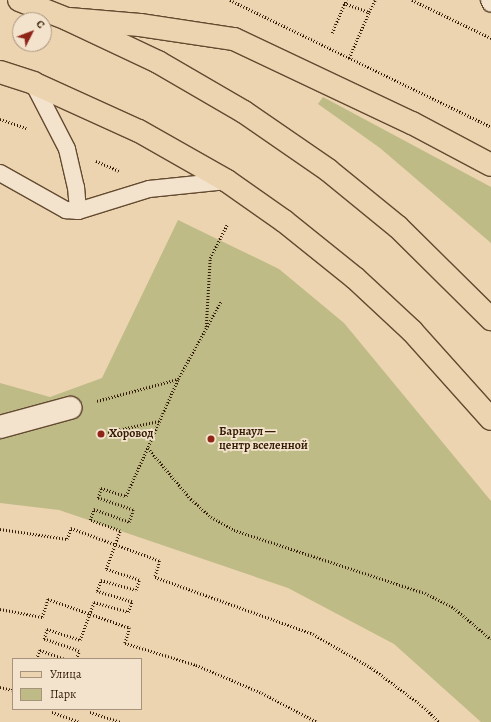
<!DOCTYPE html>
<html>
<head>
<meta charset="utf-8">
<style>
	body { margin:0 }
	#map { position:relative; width:491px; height:722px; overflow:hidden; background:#ecd4b0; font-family:Alegreya,serif }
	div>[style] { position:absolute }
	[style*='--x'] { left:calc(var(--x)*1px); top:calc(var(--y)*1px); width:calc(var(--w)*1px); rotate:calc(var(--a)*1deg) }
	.green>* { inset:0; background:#bebb87 }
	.path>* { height:2.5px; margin-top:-1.25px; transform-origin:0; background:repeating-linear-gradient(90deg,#351c05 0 1px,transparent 0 3px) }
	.roads { filter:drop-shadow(1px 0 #634a30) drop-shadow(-1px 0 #634a30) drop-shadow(0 1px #634a30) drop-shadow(0 -1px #634a30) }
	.service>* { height:16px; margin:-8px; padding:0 8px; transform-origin:8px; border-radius:8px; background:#f3e3cc }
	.minor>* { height:22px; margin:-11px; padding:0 11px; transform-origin:11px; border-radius:11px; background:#f3e3cc }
	.primary>* { height:22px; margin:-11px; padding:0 11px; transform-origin:11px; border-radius:11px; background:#ecd4b0 }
	.trunk>* { height:22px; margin:-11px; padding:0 11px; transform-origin:11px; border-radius:11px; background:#ecd4b0 }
	.dots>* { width:11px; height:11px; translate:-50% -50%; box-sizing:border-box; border:2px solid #f3e3cc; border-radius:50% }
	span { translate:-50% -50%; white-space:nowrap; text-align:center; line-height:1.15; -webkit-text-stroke:3.5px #f3e3cc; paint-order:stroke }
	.poi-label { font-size:12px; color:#351c05; font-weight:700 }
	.left { translate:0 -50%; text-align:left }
	.legend { position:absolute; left:12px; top:658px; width:130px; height:52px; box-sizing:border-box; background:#f3e3cc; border:1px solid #a7937c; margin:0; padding:5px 7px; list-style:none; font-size:12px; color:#351c05 }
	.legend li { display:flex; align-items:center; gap:8px; height:20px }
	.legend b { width:20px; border:1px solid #a7937c }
	.north { position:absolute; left:12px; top:12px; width:40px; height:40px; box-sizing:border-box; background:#f3e3cc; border:1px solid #a7937c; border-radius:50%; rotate:48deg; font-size:11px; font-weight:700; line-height:16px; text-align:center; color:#351c05 }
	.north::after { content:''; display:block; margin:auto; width:14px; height:18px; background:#8f2418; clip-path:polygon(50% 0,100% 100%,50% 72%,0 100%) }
</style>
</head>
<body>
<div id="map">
	<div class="green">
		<i style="clip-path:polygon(323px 97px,491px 187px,491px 243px,380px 148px,318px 104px)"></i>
		<i style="clip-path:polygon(178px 220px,279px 269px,344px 323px,491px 501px,491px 722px,481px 722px,394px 644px,288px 588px,59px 510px,0 503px,0 383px,50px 397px,102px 378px)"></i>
	</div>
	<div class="path">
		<i style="--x:230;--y:0;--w:290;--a:25.9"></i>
		<i style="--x:412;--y:0;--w:88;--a:25.7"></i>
		<i style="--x:344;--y:3;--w:27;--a:20"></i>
		<i style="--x:369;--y:12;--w:13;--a:-63"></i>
		<i style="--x:332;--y:33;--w:36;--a:-67"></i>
		<i style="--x:349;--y:58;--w:50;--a:-66.5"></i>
		<i style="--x:0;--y:119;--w:28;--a:19"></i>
		<i style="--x:96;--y:161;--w:25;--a:23"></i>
		<i style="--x:206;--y:327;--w:69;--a:-86.7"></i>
		<i style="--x:210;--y:258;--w:38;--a:-63"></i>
		<i style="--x:97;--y:401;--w:84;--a:-15.2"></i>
		<i style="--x:108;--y:432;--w:52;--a:-12.2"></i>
		<i style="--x:148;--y:448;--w:67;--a:49.9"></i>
		<i style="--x:191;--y:499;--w:27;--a:42"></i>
		<i style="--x:211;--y:517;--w:26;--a:29"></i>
		<i style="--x:234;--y:530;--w:201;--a:18.3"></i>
		<i style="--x:425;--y:593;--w:33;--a:27"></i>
		<i style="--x:454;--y:608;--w:48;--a:40"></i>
		<i style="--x:0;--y:529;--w:68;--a:8.5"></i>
		<i style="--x:67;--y:539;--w:12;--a:-70"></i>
		<i style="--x:71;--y:528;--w:95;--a:20.3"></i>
		<i style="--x:160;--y:561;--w:17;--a:107"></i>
		<i style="--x:155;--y:577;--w:168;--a:19.8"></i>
		<i style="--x:313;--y:634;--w:68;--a:30"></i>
		<i style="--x:372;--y:668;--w:66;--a:37"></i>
		<i style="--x:425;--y:708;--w:20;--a:45"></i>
		<i style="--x:0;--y:609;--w:43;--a:10.8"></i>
		<i style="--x:42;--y:617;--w:19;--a:-72"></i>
		<i style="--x:48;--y:599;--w:87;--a:19.5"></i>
		<i style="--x:130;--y:628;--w:16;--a:108"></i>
		<i style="--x:125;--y:643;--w:74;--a:17.2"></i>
		<i style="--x:196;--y:665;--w:72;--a:23"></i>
		<i style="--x:262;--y:693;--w:62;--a:27.8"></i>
		<i style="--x:36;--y:659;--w:10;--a:-66"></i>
		<i style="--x:40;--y:650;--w:27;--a:20"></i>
		<i style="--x:76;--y:659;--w:9;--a:-69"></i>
		<i style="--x:79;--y:651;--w:37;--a:-161"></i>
		<i style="--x:44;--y:639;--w:10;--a:-73"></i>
		<i style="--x:47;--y:629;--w:35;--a:18"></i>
		<i style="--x:80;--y:640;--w:40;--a:-69.8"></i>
		<i style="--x:94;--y:602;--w:35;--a:16"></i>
		<i style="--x:128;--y:612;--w:11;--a:-68"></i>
		<i style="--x:132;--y:602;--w:37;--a:-163"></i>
		<i style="--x:97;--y:591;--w:12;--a:-70"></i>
		<i style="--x:101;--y:580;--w:36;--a:16"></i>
		<i style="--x:136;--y:590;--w:10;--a:-73"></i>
		<i style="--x:139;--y:580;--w:35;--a:-162"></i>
		<i style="--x:106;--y:569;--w:40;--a:-69.8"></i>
		<i style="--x:120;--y:531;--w:32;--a:-160"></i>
		<i style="--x:90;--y:520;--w:12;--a:-70"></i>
		<i style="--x:94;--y:509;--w:37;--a:20"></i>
		<i style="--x:129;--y:522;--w:13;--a:-72"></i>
		<i style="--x:133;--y:510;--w:37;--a:-161"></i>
		<i style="--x:98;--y:498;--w:10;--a:-73"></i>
		<i style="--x:101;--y:488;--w:26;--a:18"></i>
		<i style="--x:126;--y:496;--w:128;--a:-66"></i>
		<i style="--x:178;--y:379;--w:89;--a:-61.1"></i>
		<i style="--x:0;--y:687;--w:12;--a:14"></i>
		<i style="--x:12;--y:690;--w:3;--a:-72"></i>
		<i style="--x:53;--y:709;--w:3;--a:108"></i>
		<i style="--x:52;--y:712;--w:30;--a:20"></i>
		<i style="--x:91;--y:709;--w:3;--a:108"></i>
		<i style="--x:90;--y:712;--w:32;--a:18"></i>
	</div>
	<div class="roads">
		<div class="service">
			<i style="--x:489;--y:0;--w:4;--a:63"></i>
			<i style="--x:33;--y:83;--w:74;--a:62.7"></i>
			<i style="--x:67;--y:149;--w:39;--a:77"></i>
			<i style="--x:76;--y:187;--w:24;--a:85"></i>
			<i style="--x:78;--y:211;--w:74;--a:-17.2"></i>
			<i style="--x:149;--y:189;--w:78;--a:-5.9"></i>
			<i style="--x:0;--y:173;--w:76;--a:29.3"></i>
			<i style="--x:66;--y:210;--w:12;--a:5"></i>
		</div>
		<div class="minor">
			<i style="--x:0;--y:427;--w:73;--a:-15.2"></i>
		</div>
		<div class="primary">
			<i style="--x:69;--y:19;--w:71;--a:4.8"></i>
			<i style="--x:140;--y:25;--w:95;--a:8.5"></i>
			<i style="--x:234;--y:39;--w:197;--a:25.3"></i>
			<i style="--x:412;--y:123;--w:89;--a:28"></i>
		</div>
		<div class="trunk">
			<i style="--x:19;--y:0;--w:52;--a:21.6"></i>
			<i style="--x:67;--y:19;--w:101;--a:25.3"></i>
			<i style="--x:158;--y:62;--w:99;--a:30.2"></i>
			<i style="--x:244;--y:112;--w:102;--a:34.6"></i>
			<i style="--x:328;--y:170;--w:90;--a:39.2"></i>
			<i style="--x:398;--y:227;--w:131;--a:44.7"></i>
			<i style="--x:0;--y:72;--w:35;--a:18"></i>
			<i style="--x:33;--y:83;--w:116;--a:24.4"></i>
			<i style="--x:139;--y:131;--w:101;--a:29.6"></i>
			<i style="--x:227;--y:181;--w:70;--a:35.1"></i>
			<i style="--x:284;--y:221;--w:91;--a:38.8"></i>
			<i style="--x:355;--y:278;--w:78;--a:42.9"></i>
			<i style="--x:412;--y:331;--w:118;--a:48.1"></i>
		</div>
	</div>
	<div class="dots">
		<i style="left:101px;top:434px;background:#8f2418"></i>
		<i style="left:211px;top:439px;background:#8f2418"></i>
	</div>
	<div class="poi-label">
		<span class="left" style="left:219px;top:439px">Барнаул —<br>центр вселенной</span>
		<span class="left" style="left:109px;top:434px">Хоровод</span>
	</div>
	<ul class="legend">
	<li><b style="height:5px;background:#ecd4b0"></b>Улица</li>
	<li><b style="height:11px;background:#bebb87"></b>Парк</li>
	</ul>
	<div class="north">С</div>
</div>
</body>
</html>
